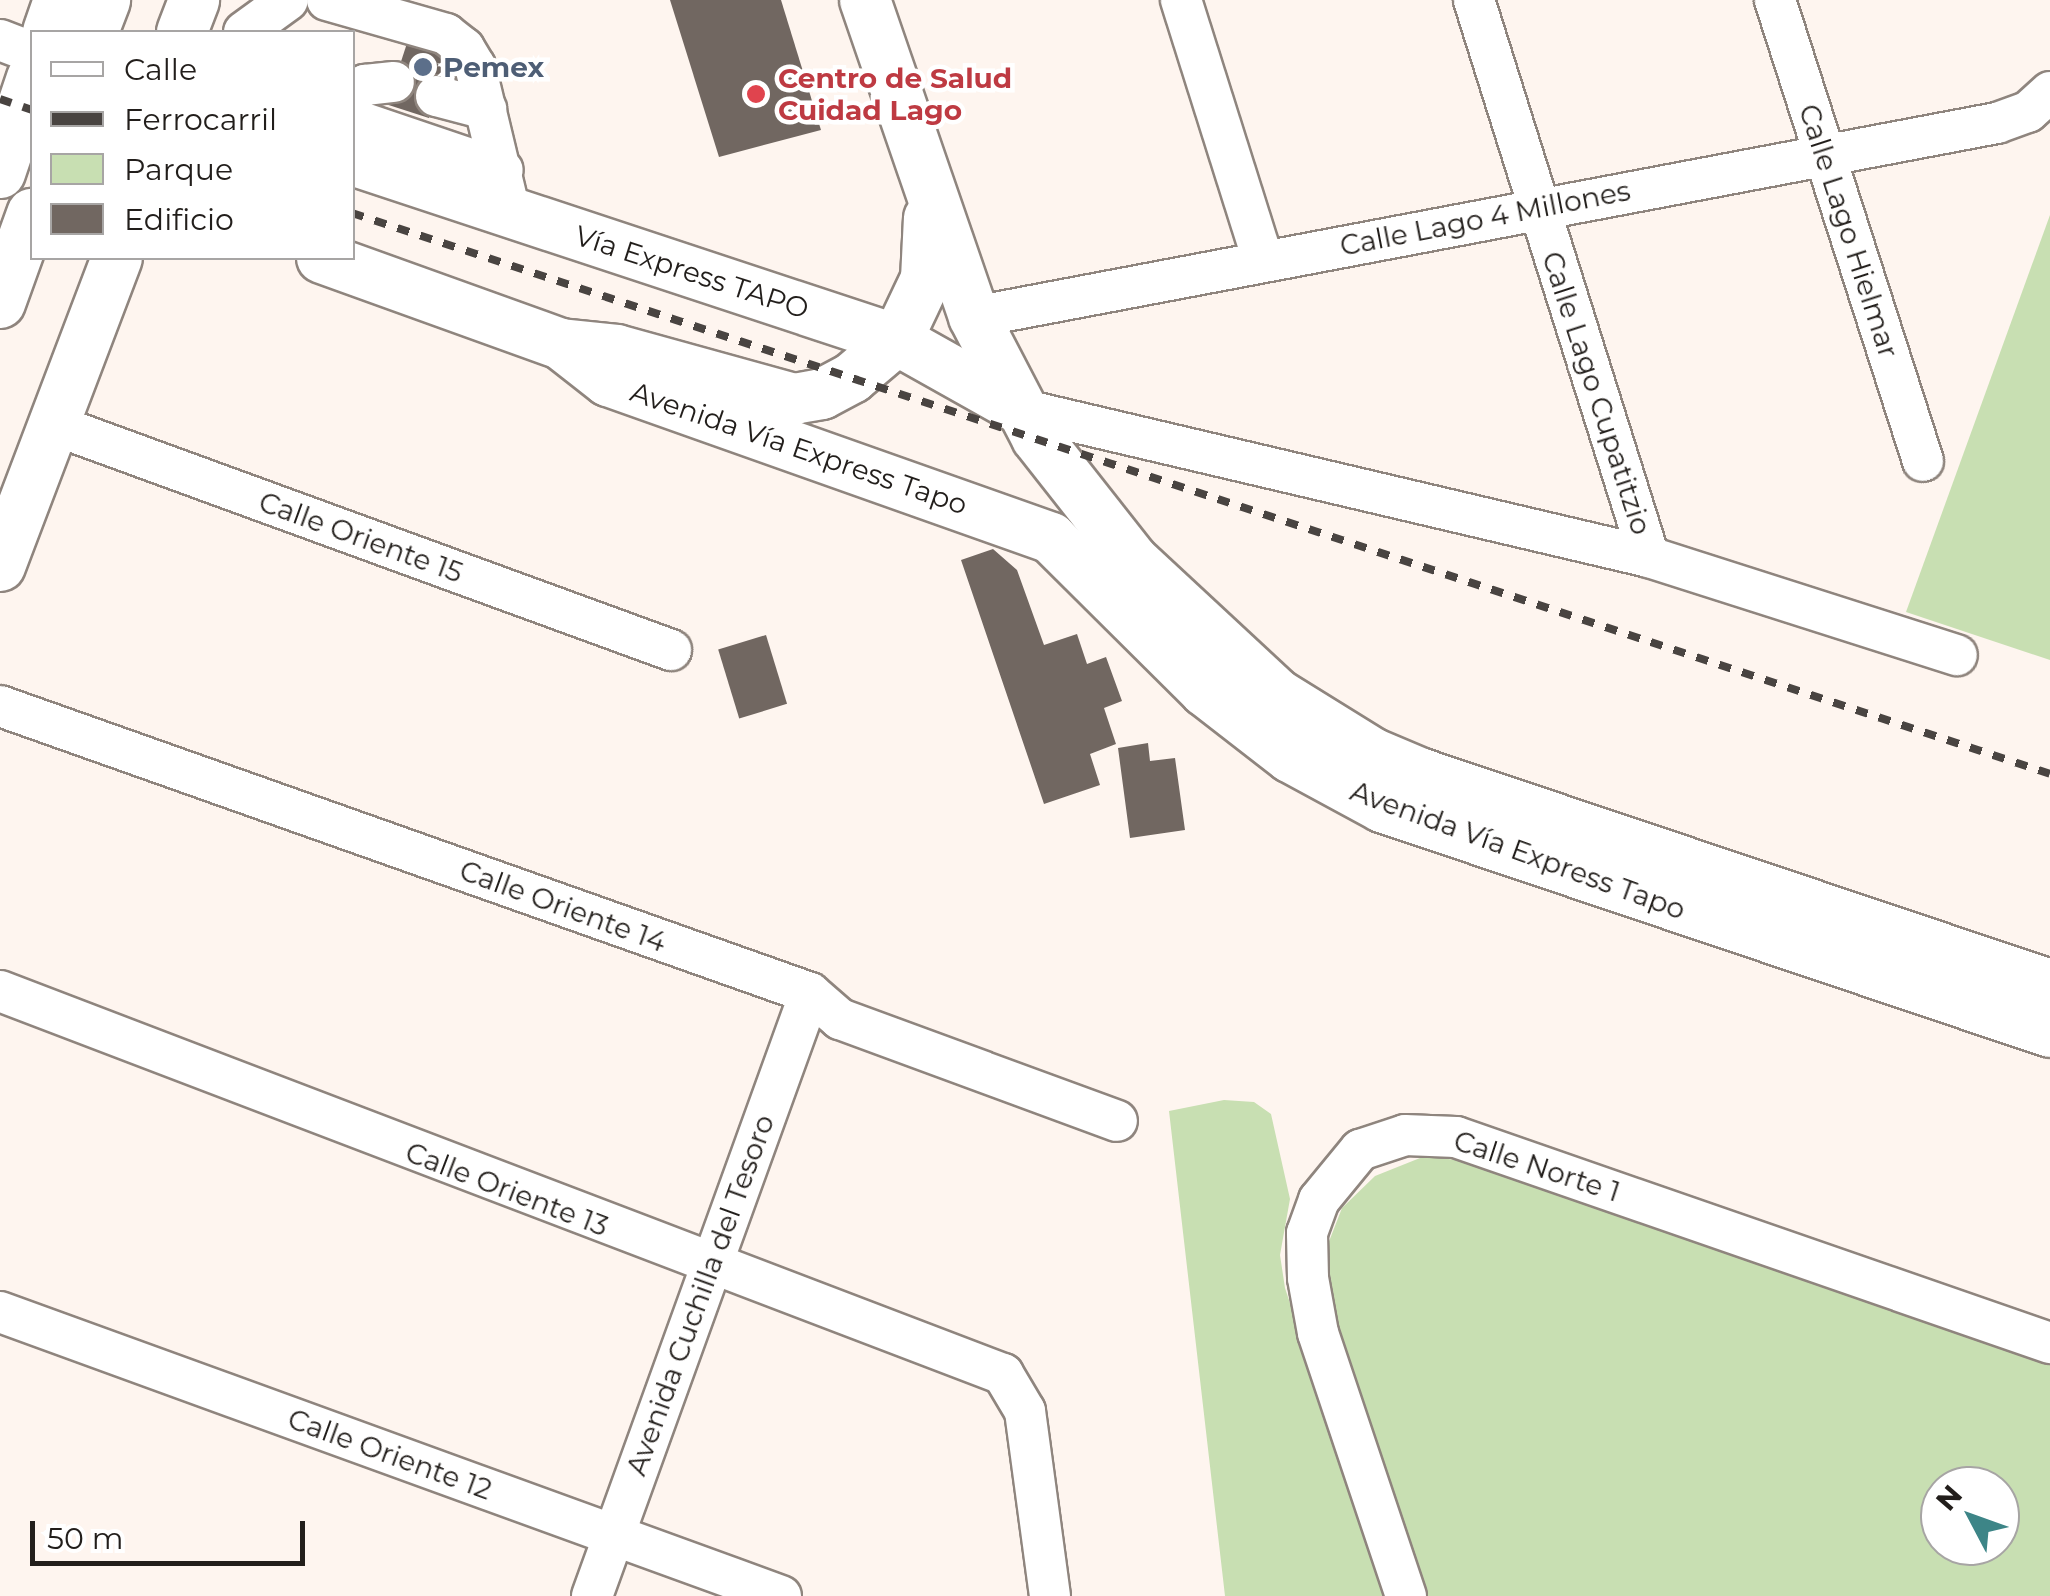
<!DOCTYPE html>
<html>
<head>
<meta charset="utf-8">
<style>
	body { margin:0 }
	#map { position:relative; width:2050px; height:1596px; overflow:hidden; background:#fef5ef; font-family:Montserrat,sans-serif }
	div>[style] { position:absolute }
	[style*='--x'] { left:calc(var(--x)*1px); top:calc(var(--y)*1px); width:calc(var(--w)*1px); rotate:calc(var(--a)*1deg) }
	.green>* { inset:0; background:#c8dfb2 }
	.building>* { inset:0; background:#716761; transform-origin:0 0 }
	.roads { filter:drop-shadow(2px 0 #8f857e) drop-shadow(-2px 0 #8f857e) drop-shadow(0 2px #8f857e) drop-shadow(0 -2px #8f857e) }
	.minor>* { height:40px; margin:-20px; padding:0 20px; transform-origin:20px; border-radius:20px; background:#fff }
	.major>* { height:50px; margin:-25px; padding:0 25px; transform-origin:25px; border-radius:25px; background:#fff }
	.rail>* { height:8px; margin-top:-4px; transform-origin:0; background:repeating-linear-gradient(90deg,#494441 0 12px,transparent 0 24px) }
	.dots>* { width:28px; height:28px; translate:-50% -50%; box-sizing:border-box; border:5px solid #fff; border-radius:50% }
	span { translate:-50% -50%; white-space:nowrap; text-align:center; line-height:1.15; -webkit-text-stroke:9px #fff; paint-order:stroke }
	.service-label { font-size:28px; color:#4e5e75; font-weight:700 }
	.left { translate:0 -50%; text-align:left }
	.health-label { font-size:28px; color:#be3a42; font-weight:700 }
	.street-label { font-size:28px; color:#221e1b }
	.legend { position:absolute; left:30px; top:30px; width:325px; height:230px; box-sizing:border-box; background:#fff; border:2px solid #a7a5a4; margin:0; padding:12px 18px; list-style:none; font-size:30px; color:#221e1b }
	.legend li { display:flex; align-items:center; gap:20px; height:50px }
	.legend b { width:50px; border:2px solid #a7a5a4 }
	.north { position:absolute; left:1920px; top:1466px; width:100px; height:100px; box-sizing:border-box; background:#fff; border:2px solid #a7a5a4; border-radius:50%; rotate:311deg; font-size:28px; font-weight:700; line-height:40px; text-align:center; color:#221e1b }
	.north::after { content:''; display:block; margin:auto; width:35px; height:45px; background:#3d8587; clip-path:polygon(50% 0,100% 100%,50% 72%,0 100%) }
	.scale { position:absolute; left:30px; top:1521px; width:275px; height:45px; box-sizing:border-box; border:5px solid #221e1b; border-top:0; padding-left:12px; font-size:30px; line-height:35px; white-space:nowrap; color:#221e1b; -webkit-text-stroke:8px #fff; paint-order:stroke }
</style>
</head>
<body>
<div id="map">
	<div class="green">
		<i style="clip-path:polygon(2050px 215px,2050px 660px,1906px 612px)"></i>
		<i style="clip-path:polygon(1224px 1100px,1254px 1102px,1271px 1114px,1290px 1199px,1280px 1255px,1285px 1288px,1387px 1596px,1225px 1596px,1169px 1111px)"></i>
		<i style="clip-path:polygon(evenodd,1425px 1156px,1487px 1164px,2050px 1362px,2050px 1596px,1427px 1596px,1332px 1313px,1328px 1244px,1342px 1208px,1375px 1176px,1425px 1156px,1940px 1486px,2000px 1486px,2000px 1546px,1940px 1546px,1940px 1486px)"></i>
	</div>
	<div class="building">
		<i style="clip-path:polygon(670px 0,781px 0,821px 130px,719px 157px)"></i>
		<i style="left:409px;top:37px;width:44px;height:71px;rotate:18deg"></i>
		<i style="clip-path:polygon(993px 549px,1017px 570px,1044px 645px,1077px 634px,1087px 664px,1106px 657px,1122px 701px,1104px 708px,1116px 744px,1090px 754px,1100px 785px,1044px 804px,961px 560px)"></i>
		<i style="left:766px;top:635px;width:72px;height:50px;rotate:73deg"></i>
		<i style="clip-path:polygon(1148px 743px,1150px 761px,1175px 758px,1185px 830px,1130px 838px,1118px 748px)"></i>
	</div>
	<div class="roads">
		<div class="minor">
			<i style="--x:327;--y:0;--w:124;--a:15.9"></i>
			<i style="--x:446;--y:34;--w:23;--a:38"></i>
			<i style="--x:464;--y:48;--w:21;--a:59"></i>
			<i style="--x:475;--y:66;--w:150;--a:76.5"></i>
			<i style="--x:1181;--y:0;--w:273;--a:72.5"></i>
			<i style="--x:1474;--y:0;--w:584;--a:72.56"></i>
			<i style="--x:1775;--y:0;--w:484;--a:72.2"></i>
			<i style="--x:244;--y:32;--w:54;--a:-36"></i>
			<i style="--x:0;--y:40;--w:34;--a:21"></i>
			<i style="--x:352;--y:94;--w:16;--a:-35"></i>
			<i style="--x:365;--y:85;--w:29;--a:-6"></i>
			<i style="--x:436;--y:96;--w:52;--a:14.6"></i>
			<i style="--x:352;--y:119;--w:159;--a:18.7"></i>
			<i style="--x:974;--y:317;--w:1041;--a:-10.74"></i>
			<i style="--x:1997;--y:123;--w:33;--a:-20"></i>
			<i style="--x:2028;--y:112;--w:30;--a:-42"></i>
			<i style="--x:1020;--y:409;--w:646;--a:13.24"></i>
			<i style="--x:1649;--y:557;--w:323;--a:17.7"></i>
			<i style="--x:52;--y:424;--w:659;--a:20.06"></i>
			<i style="--x:0;--y:706;--w:859;--a:19.51"></i>
			<i style="--x:810;--y:993;--w:40;--a:41"></i>
			<i style="--x:840;--y:1019;--w:295;--a:20.2"></i>
			<i style="--x:0;--y:991;--w:1074;--a:20.9"></i>
			<i style="--x:1003;--y:1374;--w:43;--a:59.3"></i>
			<i style="--x:1025;--y:1411;--w:187;--a:82.3"></i>
			<i style="--x:0;--y:1312;--w:831;--a:19.98"></i>
			<i style="--x:592;--y:1596;--w:641;--a:-70.12"></i>
			<i style="--x:1406;--y:1596;--w:277;--a:-108.5"></i>
			<i style="--x:1318;--y:1333;--w:56;--a:-100.3"></i>
			<i style="--x:1308;--y:1278;--w:45;--a:-91.3"></i>
			<i style="--x:1307;--y:1233;--w:35;--a:-70"></i>
			<i style="--x:1319;--y:1200;--w:65;--a:-50.6"></i>
			<i style="--x:1360;--y:1150;--w:47;--a:-18.4"></i>
			<i style="--x:1405;--y:1135;--w:51;--a:2.2"></i>
			<i style="--x:1456;--y:1137;--w:629;--a:19.13"></i>
		</div>
		<div class="major">
			<i style="--x:865;--y:0;--w:335;--a:71"></i>
			<i style="--x:974;--y:317;--w:136;--a:62.5"></i>
			<i style="--x:1037;--y:438;--w:155;--a:51.8"></i>
			<i style="--x:1133;--y:560;--w:197;--a:42.9"></i>
			<i style="--x:1277;--y:694;--w:112;--a:31.8"></i>
			<i style="--x:1372;--y:753;--w:54;--a:22.8"></i>
			<i style="--x:1422;--y:774;--w:662;--a:18.57"></i>
			<i style="--x:48;--y:32;--w:34;--a:-71"></i>
			<i style="--x:93;--y:32;--w:34;--a:-69"></i>
			<i style="--x:182;--y:32;--w:34;--a:-69"></i>
			<i style="--x:352;--y:160;--w:574;--a:18.28"></i>
			<i style="--x:897;--y:340;--w:141;--a:29.3"></i>
			<i style="--x:0;--y:173;--w:100;--a:-71.4"></i>
			<i style="--x:322;--y:258;--w:254;--a:19.8"></i>
			<i style="--x:561;--y:344;--w:56;--a:6.1"></i>
			<i style="--x:617;--y:350;--w:184;--a:15.5"></i>
			<i style="--x:794;--y:399;--w:28;--a:-10"></i>
			<i style="--x:822;--y:394;--w:34;--a:-28"></i>
			<i style="--x:852;--y:378;--w:59;--a:-40.2"></i>
			<i style="--x:897;--y:340;--w:68;--a:-64.6"></i>
			<i style="--x:926;--y:279;--w:61;--a:-87.2"></i>
			<i style="--x:0;--y:303;--w:95;--a:-70.2"></i>
			<i style="--x:561;--y:344;--w:60;--a:38.2"></i>
			<i style="--x:608;--y:381;--w:470;--a:19.5"></i>
			<i style="--x:1051;--y:538;--w:217;--a:44.8"></i>
			<i style="--x:1205;--y:691;--w:108;--a:37.8"></i>
			<i style="--x:1290;--y:757;--w:105;--a:28.5"></i>
			<i style="--x:1382;--y:807;--w:705;--a:18.61"></i>
			<i style="--x:0;--y:566;--w:329;--a:-69.2"></i>
		</div>
	</div>
	<div class="rail">
		<i style="--x:0;--y:99;--w:34;--a:19"></i>
		<i style="--x:352;--y:213;--w:1788;--a:18.28"></i>
	</div>
	<div class="dots">
		<i style="left:423px;top:67px;background:#5c6f8a"></i>
		<i style="left:756px;top:94px;background:#e0444e"></i>
	</div>
	<div class="service-label">
		<span class="left" style="left:443px;top:67px">Pemex</span>
	</div>
	<div class="health-label">
		<span class="left" style="left:778px;top:94px">Centro de Salud<br>Cuidad Lago</span>
	</div>
	<div class="street-label">
		<span style="left:1485px;top:218px;rotate:-11deg">Calle Lago 4 Millones</span>
		<span style="left:1849px;top:231px;rotate:72deg">Calle Lago Hielmar</span>
		<span style="left:692px;top:272px;rotate:18deg">Vía Express TAPO</span>
		<span style="left:1597px;top:393px;rotate:72deg">Calle Lago Cupatitzio</span>
		<span style="left:799px;top:448px;rotate:19deg">Avenida Vía Express Tapo</span>
		<span style="left:361px;top:537px;rotate:20deg">Calle Oriente 15</span>
		<span style="left:1518px;top:850px;rotate:20deg">Avenida Vía Express Tapo</span>
		<span style="left:563px;top:906px;rotate:20deg">Calle Oriente 14</span>
		<span style="left:1537px;top:1166px;rotate:18deg">Calle Norte 1</span>
		<span style="left:507px;top:1189px;rotate:21deg">Calle Oriente 13</span>
		<span style="left:700px;top:1295px;rotate:-70deg">Avenida Cuchilla del Tesoro</span>
		<span style="left:390px;top:1454px;rotate:20deg">Calle Oriente 12</span>
	</div>
	<ul class="legend">
	<li><b style="height:12px;background:#fff"></b>Calle</li>
	<li><b style="height:12px;background:#494441"></b>Ferrocarril</li>
	<li><b style="height:28px;background:#c8dfb2"></b>Parque</li>
	<li><b style="height:28px;background:#716761"></b>Edificio</li>
	</ul>
	<div class="north">N</div>
	<div class="scale">50 m</div>
</div>
</body>
</html>
